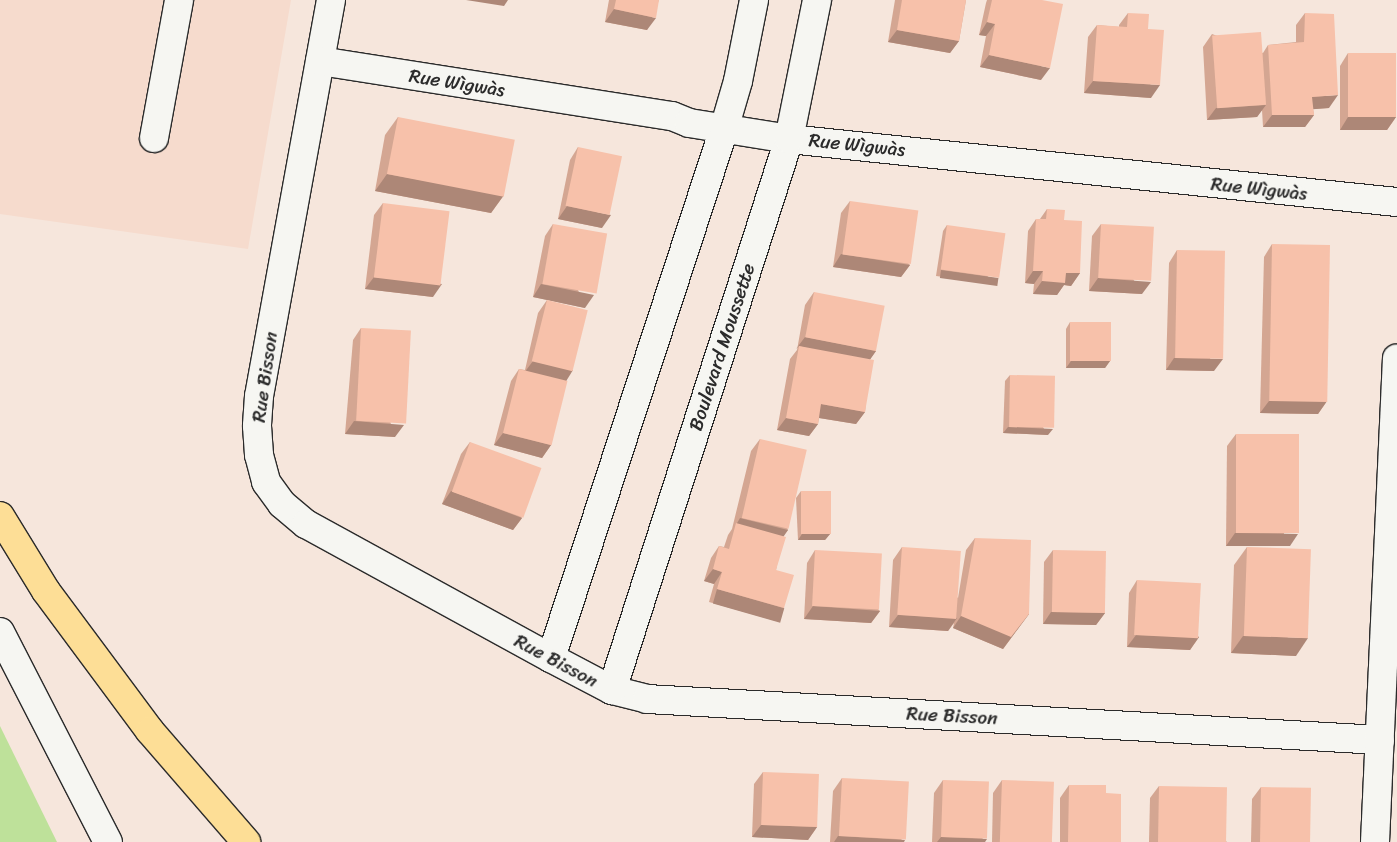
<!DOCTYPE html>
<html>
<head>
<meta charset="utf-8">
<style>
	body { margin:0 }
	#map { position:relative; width:1397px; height:842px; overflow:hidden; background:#f6e6dc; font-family:Sriracha,sans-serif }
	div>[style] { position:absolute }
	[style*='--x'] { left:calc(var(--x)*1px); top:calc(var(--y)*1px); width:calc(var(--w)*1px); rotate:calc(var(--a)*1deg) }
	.built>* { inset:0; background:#f6dbcd }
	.green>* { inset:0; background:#bee19a }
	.roads { filter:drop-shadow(1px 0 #2b2b2b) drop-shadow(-1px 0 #2b2b2b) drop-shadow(0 1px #2b2b2b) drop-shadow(0 -1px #2b2b2b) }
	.minor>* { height:28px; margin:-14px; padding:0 14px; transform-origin:14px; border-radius:14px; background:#f6f6f2 }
	.highway>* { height:28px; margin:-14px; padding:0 14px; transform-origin:14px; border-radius:14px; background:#fdde96 }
	.wall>* { inset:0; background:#d4a692 }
	.shaded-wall>* { inset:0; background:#ad8777; transform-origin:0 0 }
	.building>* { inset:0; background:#f7c1aa; transform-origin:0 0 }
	span { translate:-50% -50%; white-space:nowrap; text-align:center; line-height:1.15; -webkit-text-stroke:5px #f6f6f2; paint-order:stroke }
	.street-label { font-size:19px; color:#2b2b2b }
</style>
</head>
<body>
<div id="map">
	<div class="built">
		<i style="clip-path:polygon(0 0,291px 0,248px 249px,0 214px)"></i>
	</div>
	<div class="green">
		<i style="clip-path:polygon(0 726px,57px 842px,0 842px)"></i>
	</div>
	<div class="roads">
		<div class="minor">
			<i style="--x:331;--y:0;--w:402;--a:100.3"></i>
			<i style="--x:259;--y:396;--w:30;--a:94"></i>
			<i style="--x:257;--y:426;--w:29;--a:86"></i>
			<i style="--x:259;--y:455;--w:28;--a:75"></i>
			<i style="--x:266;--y:482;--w:27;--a:54"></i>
			<i style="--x:282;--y:504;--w:31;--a:40"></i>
			<i style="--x:306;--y:524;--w:279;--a:28.7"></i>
			<i style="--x:551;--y:658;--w:69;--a:27.7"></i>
			<i style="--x:612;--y:690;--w:36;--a:14"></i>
			<i style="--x:647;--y:699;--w:734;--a:3.2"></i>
			<i style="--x:320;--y:61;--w:356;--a:8.9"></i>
			<i style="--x:672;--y:116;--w:18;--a:22"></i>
			<i style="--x:689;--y:123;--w:101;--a:9.1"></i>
			<i style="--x:789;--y:139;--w:611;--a:5.92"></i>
			<i style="--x:154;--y:138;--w:140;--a:-79.7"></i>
			<i style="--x:0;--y:632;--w:236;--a:62.8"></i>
			<i style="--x:551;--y:658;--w:557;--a:-71.89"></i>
			<i style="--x:724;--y:129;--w:50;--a:-73.7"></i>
			<i style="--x:738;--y:81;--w:83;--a:-78.8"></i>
			<i style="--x:612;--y:690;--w:579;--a:-72.19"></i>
			<i style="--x:789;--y:139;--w:142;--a:-78.6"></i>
			<i style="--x:1375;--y:842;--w:484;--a:-87.4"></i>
		</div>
		<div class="highway">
			<i style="--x:0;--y:516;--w:88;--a:58.5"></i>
			<i style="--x:46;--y:591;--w:174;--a:53.4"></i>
			<i style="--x:150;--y:731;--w:147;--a:49.1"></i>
		</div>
	</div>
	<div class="wall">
		<i style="clip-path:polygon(609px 0,659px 0,647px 30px,605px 22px)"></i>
		<i style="clip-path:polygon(895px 0,966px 0,959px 41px,950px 53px,888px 42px)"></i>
		<i style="clip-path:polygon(987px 0,1042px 0,1041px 80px,980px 67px,986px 36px,979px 35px,986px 3px)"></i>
		<i style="clip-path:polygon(1128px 13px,1148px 29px,1151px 98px,1084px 93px,1088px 37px,1097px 25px,1119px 27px,1119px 25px)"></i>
		<i style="clip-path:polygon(1305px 13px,1329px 108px,1313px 109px,1314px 115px,1305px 127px,1263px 127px,1262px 110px,1257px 117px,1207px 120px,1203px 47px,1212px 34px,1263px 53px,1268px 45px,1296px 42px,1296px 25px)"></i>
		<i style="clip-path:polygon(1348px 53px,1396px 117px,1387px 130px,1340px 130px,1340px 66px)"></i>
		<i style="clip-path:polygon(398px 117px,504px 195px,491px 213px,375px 191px,385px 135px)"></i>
		<i style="clip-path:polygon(578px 147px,602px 228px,558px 219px,570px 160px)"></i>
		<i style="clip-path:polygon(850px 201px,910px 265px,901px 277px,833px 267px,841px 213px)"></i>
		<i style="clip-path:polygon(383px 203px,433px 297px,365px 289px,374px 215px)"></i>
		<i style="clip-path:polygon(1047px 209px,1064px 220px,1080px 273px,1071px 286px,1064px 285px,1057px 295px,1033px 294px,1034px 284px,1025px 283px,1028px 231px,1036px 219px,1040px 219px)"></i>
		<i style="clip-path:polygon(553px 224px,585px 308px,533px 297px,545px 236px)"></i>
		<i style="clip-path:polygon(1101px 224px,1142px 294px,1089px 291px,1092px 236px)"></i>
		<i style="clip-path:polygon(947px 225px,994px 284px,936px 276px,943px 231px)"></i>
		<i style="clip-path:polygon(1272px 244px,1327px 401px,1318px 414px,1260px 413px,1264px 257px)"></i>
		<i style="clip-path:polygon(1177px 250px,1214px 371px,1166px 370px,1169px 263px)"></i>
		<i style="clip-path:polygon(814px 292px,876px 351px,870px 359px,865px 412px,856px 424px,819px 418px,818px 424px,809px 436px,777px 430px,790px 359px,797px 350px,805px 305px)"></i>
		<i style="clip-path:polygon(547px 300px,566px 380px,551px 445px,542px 458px,494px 445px,511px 381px,519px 369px,525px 370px,538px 313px)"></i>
		<i style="clip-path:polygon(1070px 322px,1110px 361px,1105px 368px,1066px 368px,1066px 329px)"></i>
		<i style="clip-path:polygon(361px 328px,395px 437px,345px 434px,353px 340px)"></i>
		<i style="clip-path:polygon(1010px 375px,1048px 435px,1003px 433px,1005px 381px)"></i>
		<i style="clip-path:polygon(1236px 434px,1290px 546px,1226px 546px,1227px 446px)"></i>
		<i style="clip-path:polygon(760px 439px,788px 530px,783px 536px,776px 570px,784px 608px,776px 621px,709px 602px,714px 584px,704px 581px,711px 558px,719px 546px,724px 547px,728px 535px,732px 529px,751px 451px)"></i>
		<i style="clip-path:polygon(470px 442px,522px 518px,513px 530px,442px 504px,461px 454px)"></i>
		<i style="clip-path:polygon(801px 491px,830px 534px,825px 540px,798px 540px,796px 498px)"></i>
		<i style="clip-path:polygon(975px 538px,1029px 614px,1003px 649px,953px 628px,954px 623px,948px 631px,889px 627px,893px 560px,902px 547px,958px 598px,966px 550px)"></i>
		<i style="clip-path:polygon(1247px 547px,1296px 656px,1231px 653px,1234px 565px)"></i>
		<i style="clip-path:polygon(815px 550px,880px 611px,871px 623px,804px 619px,807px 563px)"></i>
		<i style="clip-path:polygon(1053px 550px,1105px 613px,1096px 625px,1043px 624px,1044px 562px)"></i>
		<i style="clip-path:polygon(1137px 580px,1199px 637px,1190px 650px,1127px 647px,1129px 593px)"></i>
		<i style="clip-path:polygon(763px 772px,817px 827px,808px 840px,752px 837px,754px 784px)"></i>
		<i style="clip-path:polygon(842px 778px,904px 842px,830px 842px,833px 791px)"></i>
		<i style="clip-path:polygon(943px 780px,985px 842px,932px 842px,934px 793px)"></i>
		<i style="clip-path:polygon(1002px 780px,1052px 842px,992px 842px,993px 793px)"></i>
		<i style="clip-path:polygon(1069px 785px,1106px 793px,1121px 842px,1060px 842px,1060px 798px)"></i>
		<i style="clip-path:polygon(1159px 786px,1227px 842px,1149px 842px,1150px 798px)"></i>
		<i style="clip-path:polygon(1261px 787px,1309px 842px,1251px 842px,1252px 799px)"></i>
	</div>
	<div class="shaded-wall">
		<i style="clip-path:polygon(466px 0,508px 0,504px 6px)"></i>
		<i style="clip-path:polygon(614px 9px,656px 18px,647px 30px,605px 22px)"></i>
		<i style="clip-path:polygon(987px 22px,995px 24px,986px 36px,979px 35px)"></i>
		<i style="clip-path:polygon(897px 30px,959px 41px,950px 53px,888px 42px)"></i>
		<i style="clip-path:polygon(989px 55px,1050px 68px,1041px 80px,980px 67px)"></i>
		<i style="clip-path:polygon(1093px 81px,1160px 85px,1151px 98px,1084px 93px)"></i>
		<i style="clip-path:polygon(1338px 95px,1329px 108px,1303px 110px,1312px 97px)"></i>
		<i style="clip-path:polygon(1266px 105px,1257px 117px,1207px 120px,1216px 108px)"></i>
		<i style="clip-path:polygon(1272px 115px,1314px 115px,1305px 127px,1263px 127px)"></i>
		<i style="clip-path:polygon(1348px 117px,1396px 117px,1387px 130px,1340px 130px)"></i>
		<i style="clip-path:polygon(387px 174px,504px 195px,491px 213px,375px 191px)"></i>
		<i style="clip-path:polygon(567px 206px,611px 215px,602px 228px,558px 219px)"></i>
		<i style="clip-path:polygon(841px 254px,910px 265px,901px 277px,833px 267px)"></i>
		<i style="left:941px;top:270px;width:58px;height:8px;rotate:8deg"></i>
		<i style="clip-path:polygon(1033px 271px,1043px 271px,1034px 284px,1025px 283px)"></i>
		<i style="clip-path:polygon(1066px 273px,1080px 273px,1071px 286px,1064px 285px,1057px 295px,1033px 294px,1042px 281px)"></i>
		<i style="clip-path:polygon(374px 277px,442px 284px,433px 297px,365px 289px)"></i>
		<i style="clip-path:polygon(1098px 278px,1151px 282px,1142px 294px,1089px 291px)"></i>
		<i style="clip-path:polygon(541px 284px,594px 295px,585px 308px,533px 297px)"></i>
		<i style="clip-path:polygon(805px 337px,876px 351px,867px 364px,799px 346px,796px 349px)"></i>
		<i style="clip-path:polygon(1174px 358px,1223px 359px,1214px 371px,1166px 370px)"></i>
		<i style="clip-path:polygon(533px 361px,573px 370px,565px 383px,524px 373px)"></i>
		<i style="clip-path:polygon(1071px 361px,1110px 361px,1105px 368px,1066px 368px)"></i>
		<i style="clip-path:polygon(1269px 401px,1327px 401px,1318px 414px,1260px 413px)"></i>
		<i style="clip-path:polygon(821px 404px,865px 412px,856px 424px,813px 417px)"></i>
		<i style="clip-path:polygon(786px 418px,818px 424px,809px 436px,777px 430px)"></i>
		<i style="clip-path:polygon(354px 421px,404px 425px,395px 437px,345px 434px)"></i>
		<i style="clip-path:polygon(1008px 427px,1053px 429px,1048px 435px,1003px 433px)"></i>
		<i style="clip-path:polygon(503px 433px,551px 445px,542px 458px,494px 445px)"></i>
		<i style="clip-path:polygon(451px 491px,522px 518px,513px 530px,442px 504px)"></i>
		<i style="clip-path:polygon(740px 518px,788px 530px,779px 543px,736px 525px)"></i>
		<i style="clip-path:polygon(1235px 533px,1298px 534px,1290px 546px,1226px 546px)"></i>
		<i style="clip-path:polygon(802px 534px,830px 534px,825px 540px,798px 540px)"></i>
		<i style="clip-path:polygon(713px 569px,722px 572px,714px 584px,704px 581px)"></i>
		<i style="left:717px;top:589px;width:70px;height:15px;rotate:16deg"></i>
		<i style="clip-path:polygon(813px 606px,880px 611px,871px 623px,804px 619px)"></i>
		<i style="clip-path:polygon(1051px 612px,1105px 613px,1096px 625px,1043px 624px)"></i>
		<i style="clip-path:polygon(1029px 614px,1003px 649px,953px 628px,961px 616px)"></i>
		<i style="clip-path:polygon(898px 615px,957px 618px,948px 631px,889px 627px)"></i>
		<i style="clip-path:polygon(1136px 635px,1199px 637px,1190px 650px,1127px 647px)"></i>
		<i style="clip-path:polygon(1243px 636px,1308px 638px,1296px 656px,1231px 653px)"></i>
		<i style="clip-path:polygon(761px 825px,817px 827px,808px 840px,752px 837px)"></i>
		<i style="clip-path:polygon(838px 836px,905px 840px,904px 842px,834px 842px)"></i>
		<i style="clip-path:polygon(941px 837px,987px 839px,985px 842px,937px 842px)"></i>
	</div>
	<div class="building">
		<i style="clip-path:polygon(616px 0,659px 0,656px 18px,614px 9px)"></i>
		<i style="clip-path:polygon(902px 0,966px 0,959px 41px,897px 30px)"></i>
		<i style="clip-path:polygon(992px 0,1042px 0,1063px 4px,1050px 68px,989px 55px,995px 24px,987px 22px)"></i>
		<i style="clip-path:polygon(1128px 13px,1149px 14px,1148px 29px,1164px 30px,1160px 85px,1093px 81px,1097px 25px,1127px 27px)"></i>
		<i style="clip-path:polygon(1305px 13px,1334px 14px,1338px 95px,1312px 97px,1314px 115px,1272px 115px,1268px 45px,1304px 42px)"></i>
		<i style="left:1261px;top:32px;width:73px;height:49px;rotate:86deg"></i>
		<i style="left:1348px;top:53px;width:48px;height:64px"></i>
		<i style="left:398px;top:117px;width:119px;height:58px;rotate:11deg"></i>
		<i style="left:578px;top:147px;width:45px;height:60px;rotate:12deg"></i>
		<i style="left:850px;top:201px;width:69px;height:54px;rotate:8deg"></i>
		<i style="left:383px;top:203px;width:67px;height:75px;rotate:7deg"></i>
		<i style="clip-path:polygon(1047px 209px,1065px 210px,1064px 220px,1082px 221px,1080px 273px,1066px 273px,1065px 283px,1042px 281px,1043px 271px,1033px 271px,1036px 219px,1046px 219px)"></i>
		<i style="left:553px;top:224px;width:55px;height:61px;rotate:10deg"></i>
		<i style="left:1101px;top:224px;width:53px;height:54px;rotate:3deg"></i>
		<i style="left:947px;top:225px;width:59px;height:45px;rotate:8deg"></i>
		<i style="left:1272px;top:244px;width:58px;height:157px;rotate:1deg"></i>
		<i style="left:1177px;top:250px;width:48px;height:108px;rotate:1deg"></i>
		<i style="left:814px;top:292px;width:72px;height:46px;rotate:11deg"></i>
		<i style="left:547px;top:300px;width:42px;height:63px;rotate:14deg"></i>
		<i style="left:1070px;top:322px;width:41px;height:39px"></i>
		<i style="left:361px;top:328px;width:50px;height:93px;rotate:3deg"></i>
		<i style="clip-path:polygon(799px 346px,874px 360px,865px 412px,821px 404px,818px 424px,786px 418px)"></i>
		<i style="left:519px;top:369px;width:50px;height:66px;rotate:14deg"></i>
		<i style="left:1010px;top:375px;width:45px;height:52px;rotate:1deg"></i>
		<i style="left:1236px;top:434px;width:63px;height:99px"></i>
		<i style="left:760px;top:439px;width:48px;height:81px;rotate:13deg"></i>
		<i style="left:470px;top:442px;width:76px;height:53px;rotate:20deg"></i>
		<i style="left:801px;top:491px;width:30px;height:43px"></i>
		<i style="clip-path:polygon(736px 523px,786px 537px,776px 570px,794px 575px,784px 608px,717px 589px,722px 572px,713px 569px,719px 546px,729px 549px)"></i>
		<i style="clip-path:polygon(975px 538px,1031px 540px,1029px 614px,1011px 637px,961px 616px)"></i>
		<i style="left:902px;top:547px;width:59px;height:68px;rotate:4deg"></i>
		<i style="left:1247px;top:547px;width:64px;height:89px;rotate:2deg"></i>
		<i style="left:815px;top:550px;width:67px;height:56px;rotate:3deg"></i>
		<i style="left:1053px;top:550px;width:53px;height:62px;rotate:1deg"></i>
		<i style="left:1137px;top:580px;width:64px;height:55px;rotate:3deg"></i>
		<i style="left:763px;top:772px;width:56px;height:53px;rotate:2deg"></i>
		<i style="left:842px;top:778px;width:67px;height:58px;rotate:3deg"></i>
		<i style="left:943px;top:780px;width:46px;height:57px;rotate:2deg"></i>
		<i style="left:1002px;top:780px;width:52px;height:62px;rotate:2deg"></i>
		<i style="clip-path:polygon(1069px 785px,1106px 785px,1106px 793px,1121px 794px,1121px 842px,1068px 842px)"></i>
		<i style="left:1159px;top:786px;width:68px;height:56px;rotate:1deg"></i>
		<i style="left:1261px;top:787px;width:50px;height:55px;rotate:1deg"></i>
	</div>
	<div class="street-label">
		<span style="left:457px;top:83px;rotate:9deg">Rue Wìgwàs</span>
		<span style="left:857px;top:145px;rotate:6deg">Rue Wìgwàs</span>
		<span style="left:1259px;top:189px;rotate:6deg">Rue Wìgwàs</span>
		<span style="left:722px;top:347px;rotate:-72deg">Boulevard Moussette</span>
		<span style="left:265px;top:377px;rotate:-82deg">Rue Bisson</span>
		<span style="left:556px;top:661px;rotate:28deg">Rue Bisson</span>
		<span style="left:952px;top:716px;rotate:3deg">Rue Bisson</span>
	</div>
</div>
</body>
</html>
